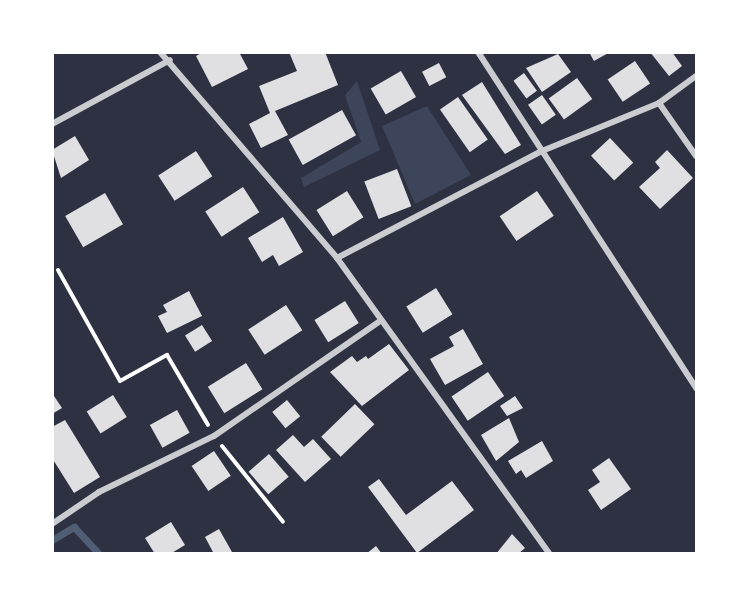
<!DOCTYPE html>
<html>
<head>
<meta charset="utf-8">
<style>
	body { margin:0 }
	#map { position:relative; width:749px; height:606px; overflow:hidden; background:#2d3142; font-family:Overpass,sans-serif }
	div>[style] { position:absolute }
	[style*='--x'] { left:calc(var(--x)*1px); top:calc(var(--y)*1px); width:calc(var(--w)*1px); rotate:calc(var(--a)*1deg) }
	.green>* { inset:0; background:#3c4559 }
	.stream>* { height:7px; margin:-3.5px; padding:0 3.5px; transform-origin:3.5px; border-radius:3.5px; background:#4f5d75 }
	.building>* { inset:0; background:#e0e0e3; transform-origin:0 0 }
	.path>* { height:4px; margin:-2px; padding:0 2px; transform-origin:2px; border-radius:2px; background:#fff }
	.minor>* { height:6px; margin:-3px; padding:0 3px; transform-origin:3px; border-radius:3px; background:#caccd0 }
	span { translate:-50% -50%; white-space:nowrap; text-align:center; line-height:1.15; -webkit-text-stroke:5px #fff; paint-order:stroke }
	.frame { position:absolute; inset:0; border:54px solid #fff; pointer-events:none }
</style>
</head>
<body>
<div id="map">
	<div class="green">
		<i style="clip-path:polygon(357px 81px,380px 150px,304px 187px,301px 178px,361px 142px,345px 95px)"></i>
		<i style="clip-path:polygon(427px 106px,471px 175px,415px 204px,382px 126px)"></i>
	</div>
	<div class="stream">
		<i style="--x:52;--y:540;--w:26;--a:-31"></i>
		<i style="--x:74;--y:527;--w:37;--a:47"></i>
	</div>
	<div class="building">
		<i style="clip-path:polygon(203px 52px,239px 52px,248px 69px,212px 87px,196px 56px)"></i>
		<i style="clip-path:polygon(289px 52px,325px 52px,338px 85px,275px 111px,288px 135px,261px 148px,249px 124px,270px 113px,259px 86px,297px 71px)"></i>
		<i style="clip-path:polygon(589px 52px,610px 52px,594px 61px)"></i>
		<i style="clip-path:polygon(650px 52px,672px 52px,682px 66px,669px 76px)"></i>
		<i style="clip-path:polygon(558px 54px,571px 72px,542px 92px,526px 68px)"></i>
		<i style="left:635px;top:61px;width:27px;height:33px;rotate:56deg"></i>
		<i style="left:439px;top:63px;width:16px;height:19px;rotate:63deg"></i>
		<i style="left:401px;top:71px;width:30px;height:35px;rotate:60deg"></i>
		<i style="left:524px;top:73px;width:22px;height:13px;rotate:54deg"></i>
		<i style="left:577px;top:78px;width:26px;height:35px;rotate:54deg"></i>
		<i style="clip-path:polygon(482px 82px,521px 145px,505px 154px,462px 95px)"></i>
		<i style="left:542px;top:95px;width:24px;height:17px;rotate:55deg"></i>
		<i style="left:458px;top:97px;width:52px;height:22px;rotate:55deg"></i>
		<i style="left:342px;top:110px;width:29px;height:61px;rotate:61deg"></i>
		<i style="clip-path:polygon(75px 136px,89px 160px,61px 178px,52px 150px)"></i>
		<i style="left:610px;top:138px;width:34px;height:26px;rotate:47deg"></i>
		<i style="clip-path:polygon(667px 150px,693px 178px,660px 209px,639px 187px,660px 168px,655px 162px)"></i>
		<i style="left:196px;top:151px;width:30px;height:45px;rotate:57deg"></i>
		<i style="left:397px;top:169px;width:40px;height:35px;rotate:69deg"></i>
		<i style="left:243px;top:187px;width:30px;height:45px;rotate:57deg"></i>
		<i style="left:347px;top:191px;width:31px;height:36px;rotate:58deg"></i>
		<i style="left:537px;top:191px;width:30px;height:45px;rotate:56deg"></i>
		<i style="left:105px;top:193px;width:36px;height:46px;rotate:60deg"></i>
		<i style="clip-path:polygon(283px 217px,303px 252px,279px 266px,273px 255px,262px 262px,248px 238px)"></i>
		<i style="left:436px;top:288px;width:31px;height:35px;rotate:58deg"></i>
		<i style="clip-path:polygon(189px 291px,202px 316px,167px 333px,158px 316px,167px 312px,163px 305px)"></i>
		<i style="left:345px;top:301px;width:26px;height:36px;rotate:58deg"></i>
		<i style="left:286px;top:305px;width:30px;height:45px;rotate:57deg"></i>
		<i style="left:202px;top:325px;width:19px;height:20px;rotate:58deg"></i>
		<i style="clip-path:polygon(463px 329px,483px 364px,445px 385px,430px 359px,454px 346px,449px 337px)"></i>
		<i style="clip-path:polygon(389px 344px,409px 370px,362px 406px,330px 372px,352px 356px,357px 362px,366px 356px,368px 359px)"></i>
		<i style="left:246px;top:363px;width:31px;height:45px;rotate:58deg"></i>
		<i style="left:488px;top:372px;width:29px;height:44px;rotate:56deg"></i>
		<i style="clip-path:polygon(52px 393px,62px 408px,52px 414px)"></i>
		<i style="left:113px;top:395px;width:26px;height:31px;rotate:58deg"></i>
		<i style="clip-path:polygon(515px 396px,523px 408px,507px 416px,500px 406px)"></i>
		<i style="left:287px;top:400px;width:21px;height:19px;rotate:51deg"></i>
		<i style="left:355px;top:404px;width:28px;height:47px;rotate:46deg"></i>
		<i style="left:177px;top:410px;width:26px;height:31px;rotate:61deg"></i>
		<i style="clip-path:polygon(509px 418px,519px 442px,496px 461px,481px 435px)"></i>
		<i style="clip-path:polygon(65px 420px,100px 477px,74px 493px,52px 458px,52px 427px)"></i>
		<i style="clip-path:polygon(293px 435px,304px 447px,313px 439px,331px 459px,305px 482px,276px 450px)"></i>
		<i style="clip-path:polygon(542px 441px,553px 461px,526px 478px,521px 470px,516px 474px,508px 461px)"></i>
		<i style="left:214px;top:451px;width:30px;height:27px;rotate:56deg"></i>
		<i style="left:269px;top:454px;width:30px;height:27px;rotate:49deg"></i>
		<i style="clip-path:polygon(609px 458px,631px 489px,601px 510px,588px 490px,600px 482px,592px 470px)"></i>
		<i style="clip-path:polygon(379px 479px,406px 515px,452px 481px,474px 510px,417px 553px,368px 487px)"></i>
		<i style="clip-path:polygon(171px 522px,185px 545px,170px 554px,155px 554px,145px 538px)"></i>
		<i style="clip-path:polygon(219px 529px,232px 552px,229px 554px,214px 554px,205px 537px)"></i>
		<i style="clip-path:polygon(512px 534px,525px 548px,518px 554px,496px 554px)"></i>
		<i style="clip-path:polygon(376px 546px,382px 554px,366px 554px)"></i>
	</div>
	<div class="path">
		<i style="--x:58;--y:270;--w:127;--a:60.8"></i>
		<i style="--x:120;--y:381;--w:54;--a:-29"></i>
		<i style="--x:167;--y:355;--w:81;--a:59.6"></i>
		<i style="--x:222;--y:446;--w:97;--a:51.2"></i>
	</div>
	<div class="minor">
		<i style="--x:160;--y:52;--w:272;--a:49.3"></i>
		<i style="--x:337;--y:258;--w:365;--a:54.3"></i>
		<i style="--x:478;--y:52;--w:401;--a:57"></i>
		<i style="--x:659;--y:103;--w:65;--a:55.1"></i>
		<i style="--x:52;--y:124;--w:134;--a:-28.5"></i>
		<i style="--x:337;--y:258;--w:231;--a:-27.6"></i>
		<i style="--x:542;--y:151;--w:126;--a:-22.3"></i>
		<i style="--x:659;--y:103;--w:46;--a:-36.1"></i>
		<i style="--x:52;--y:524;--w:57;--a:-34.2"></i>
		<i style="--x:99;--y:492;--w:128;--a:-26"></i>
		<i style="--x:214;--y:436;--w:202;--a:-34.7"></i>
	</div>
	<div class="frame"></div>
</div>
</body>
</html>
